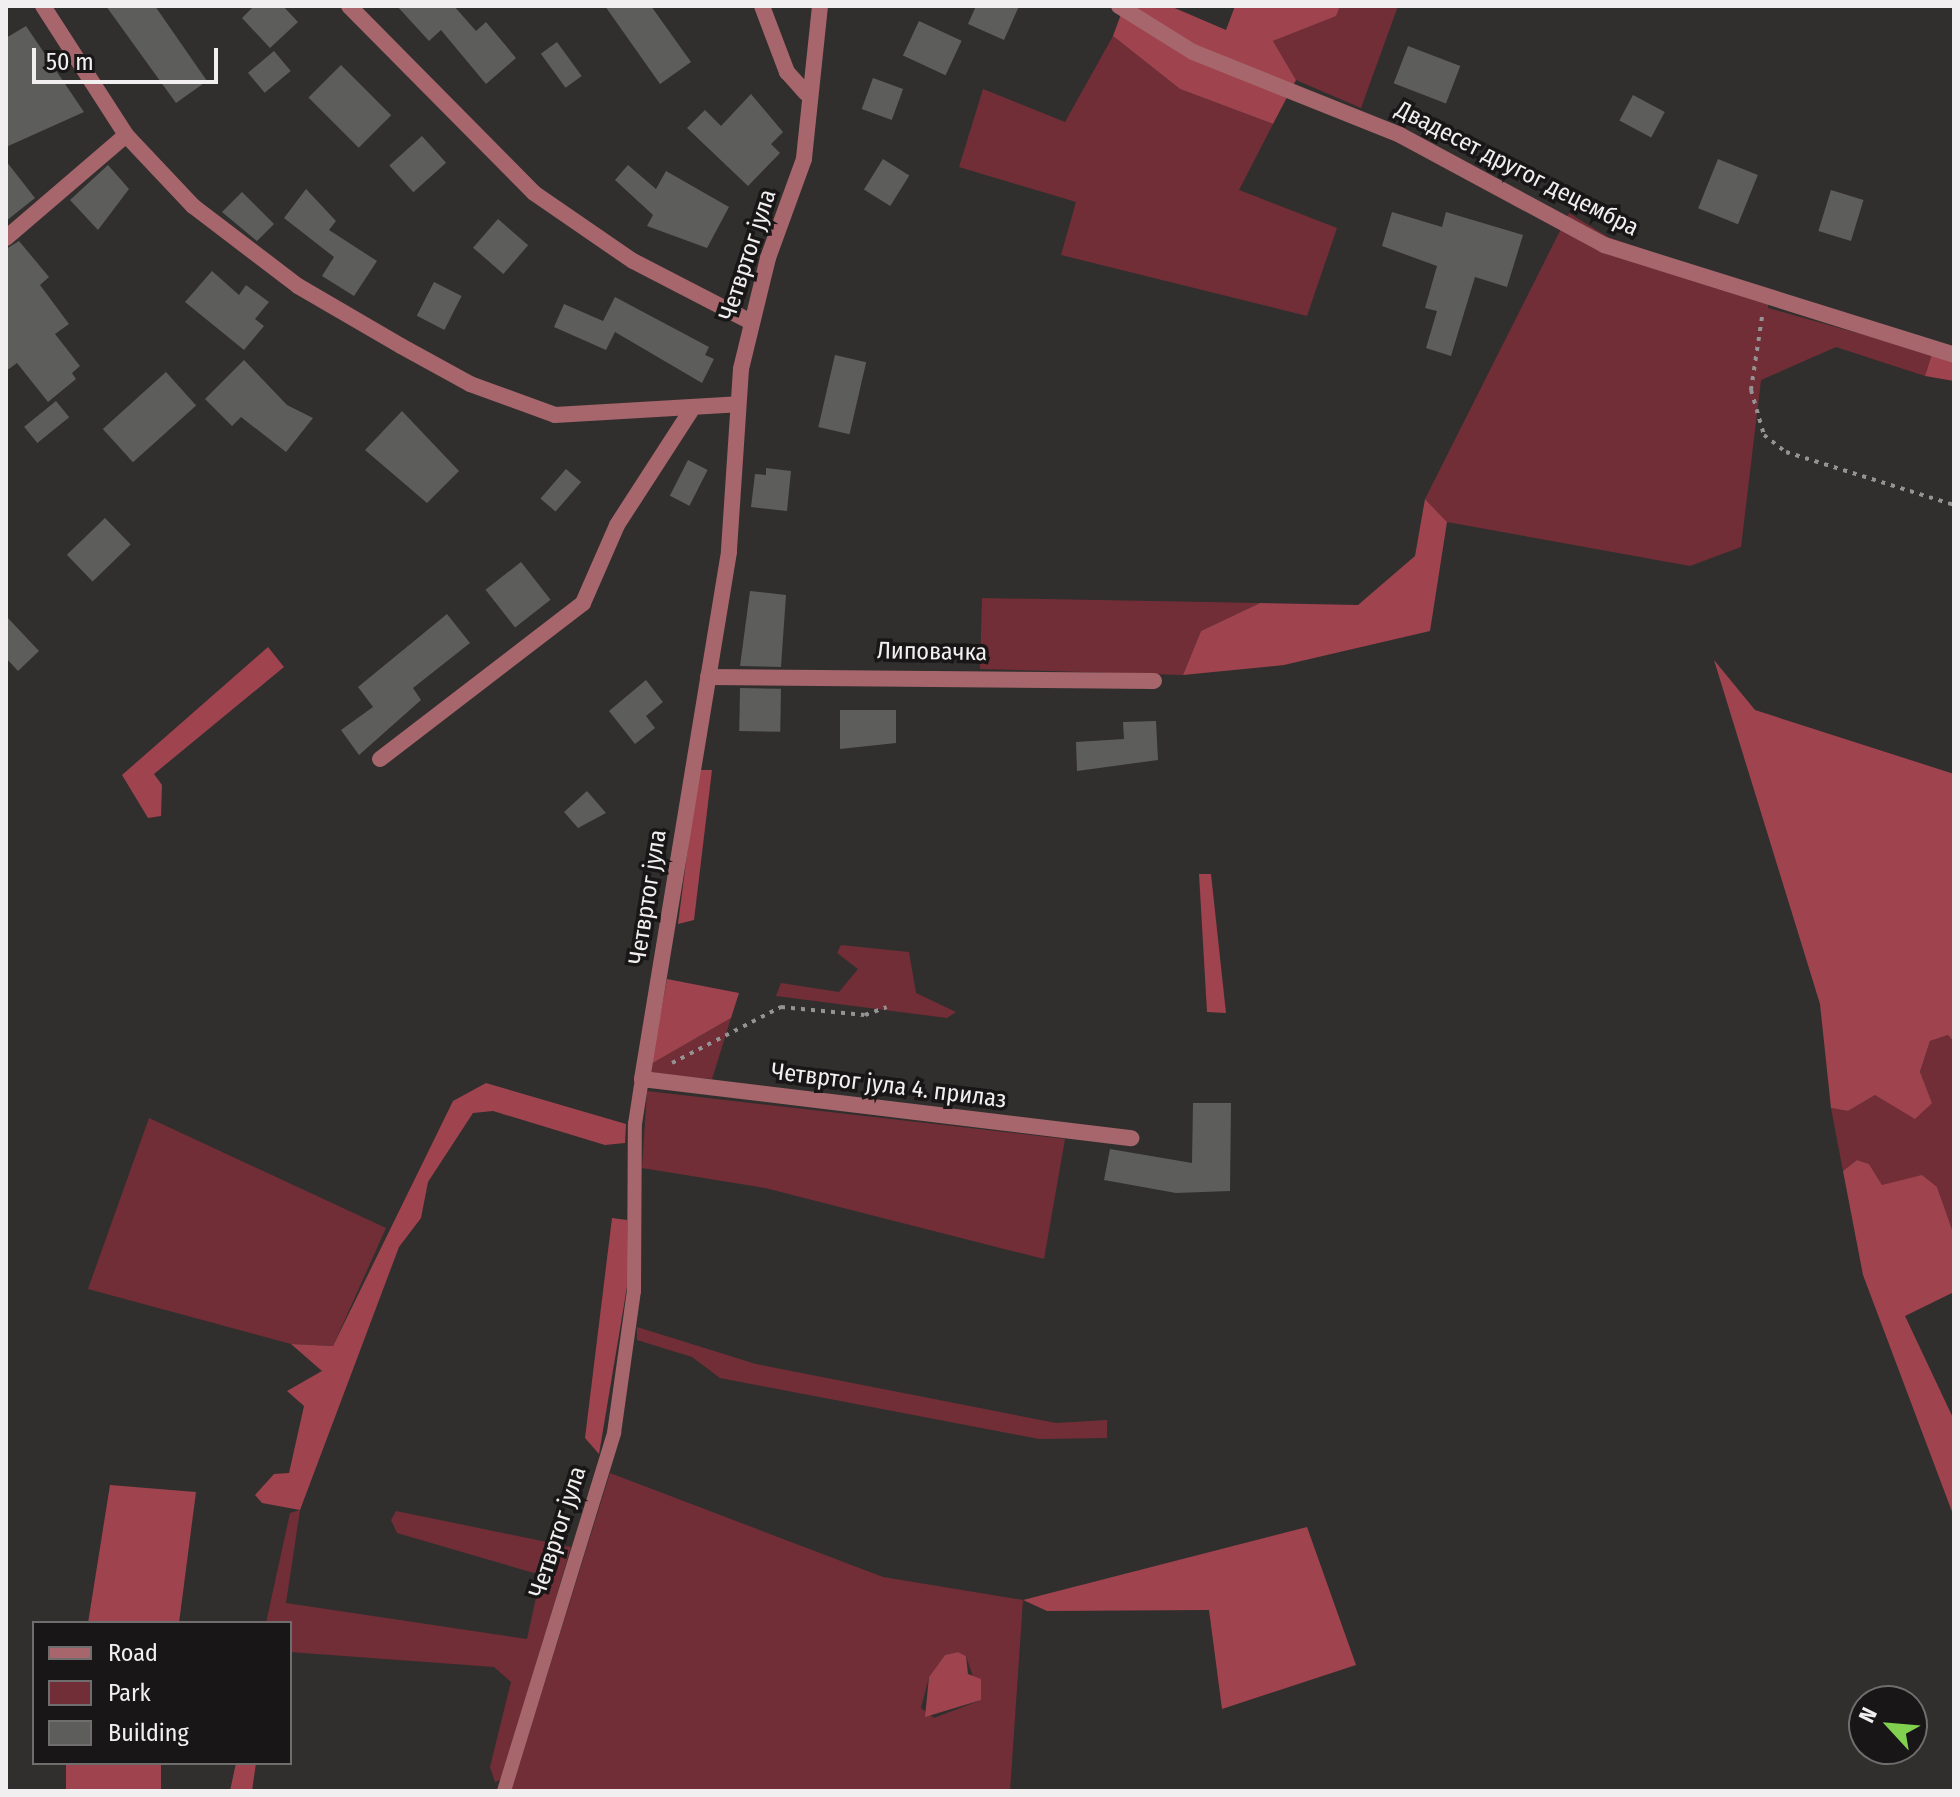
<!DOCTYPE html>
<html>
<head>
<meta charset="utf-8">
<style>
	body { margin:0 }
	#map { position:relative; width:1960px; height:1797px; overflow:hidden; background:#312e2e; font-family:"Fira Sans Condensed",sans-serif }
	div>[style] { position:absolute }
	[style*='--x'] { left:calc(var(--x)*1px); top:calc(var(--y)*1px); width:calc(var(--w)*1px); rotate:calc(var(--a)*1deg) }
	.green>* { inset:0; background:#722e36 }
	.forest>* { inset:0; background:#9f434e; transform-origin:0 0 }
	.building>* { inset:0; background:#5d5e5c; transform-origin:0 0 }
	.path>* { height:4px; margin-top:-2px; transform-origin:0; background:repeating-linear-gradient(90deg,#949292 0 4px,transparent 0 10px) }
	.service>* { height:14px; margin:-7px; padding:0 7px; transform-origin:7px; border-radius:7px; background:#a6666b }
	.minor>* { height:16px; margin:-8px; padding:0 8px; transform-origin:8px; border-radius:8px; background:#a6666b }
	span { translate:-50% -50%; white-space:nowrap; text-align:center; line-height:1.15; -webkit-text-stroke:7px #181616; paint-order:stroke }
	.street-label { font-size:24px; color:#f1efef }
	.frame { position:absolute; inset:0; border:8px solid #f1efef; pointer-events:none }
	.legend { position:absolute; left:32px; top:1621px; width:260px; height:144px; box-sizing:border-box; background:#181616; border:2px solid #6f6d6d; margin:0; padding:10px 14px; list-style:none; font-size:24px; color:#f1efef }
	.legend li { display:flex; align-items:center; gap:16px; height:40px }
	.legend b { width:40px; border:2px solid #6f6d6d }
	.north { position:absolute; left:1848px; top:1685px; width:80px; height:80px; box-sizing:border-box; background:#181616; border:2px solid #6f6d6d; border-radius:50%; rotate:296deg; font-size:22px; font-weight:700; line-height:32px; text-align:center; color:#f1efef }
	.north::after { content:''; display:block; margin:auto; width:28px; height:36px; background:#81d050; clip-path:polygon(50% 0,100% 100%,50% 72%,0 100%) }
	.scale { position:absolute; left:32px; top:48px; width:186px; height:36px; box-sizing:border-box; border:4px solid #f1efef; border-top:0; padding-left:10px; font-size:24px; line-height:28px; white-space:nowrap; color:#f1efef; -webkit-text-stroke:6px #181616; paint-order:stroke }
</style>
</head>
<body>
<div id="map">
	<div class="green">
		<i style="clip-path:polygon(1340px 6px,1398px 6px,1361px 108px,1296px 80px,1273px 41px,1335px 16px)"></i>
		<i style="clip-path:polygon(1113px 36px,1180px 89px,1273px 124px,1239px 190px,1337px 228px,1307px 316px,1061px 255px,1076px 202px,959px 167px,983px 89px,1065px 122px)"></i>
		<i style="clip-path:polygon(1569px 213px,1608px 237px,1769px 293px,1768px 308px,1932px 354px,1925px 376px,1836px 347px,1761px 380px,1741px 547px,1690px 566px,1447px 522px,1425px 499px)"></i>
		<i style="clip-path:polygon(982px 598px,1260px 603px,1201px 631px,1183px 675px,980px 669px)"></i>
		<i style="clip-path:polygon(841px 945px,909px 952px,916px 993px,956px 1012px,947px 1018px,776px 996px,781px 983px,839px 992px,858px 969px,837px 953px)"></i>
		<i style="clip-path:polygon(731px 1018px,712px 1079px,650px 1073px,651px 1064px)"></i>
		<i style="clip-path:polygon(1948px 1035px,1954px 1042px,1954px 1235px,1937px 1187px,1882px 1185px,1869px 1164px,1857px 1160px,1843px 1171px,1831px 1108px,1848px 1111px,1875px 1095px,1932px 1103px,1920px 1073px,1930px 1041px)"></i>
		<i style="clip-path:polygon(647px 1091px,1065px 1139px,1044px 1259px,765px 1188px,642px 1168px)"></i>
		<i style="clip-path:polygon(149px 1118px,386px 1228px,333px 1346px,291px 1344px,88px 1289px)"></i>
		<i style="clip-path:polygon(637px 1327px,756px 1364px,1056px 1423px,1107px 1420px,1107px 1438px,1039px 1439px,720px 1378px,692px 1357px,637px 1340px)"></i>
		<i style="clip-path:polygon(evenodd,610px 1473px,883px 1577px,1023px 1600px,1010px 1791px,511px 1791px,610px 1473px,958px 1652px,966px 1656px,981px 1700px,934px 1718px,921px 1708px,929px 1677px,945px 1655px,958px 1652px)"></i>
		<i style="clip-path:polygon(300px 1510px,286px 1603px,527px 1639px,541px 1575px,397px 1533px,391px 1520px,396px 1511px,571px 1547px,502px 1779px,495px 1782px,490px 1767px,511px 1682px,494px 1667px,290px 1652px,290px 1623px,266px 1623px,290px 1513px)"></i>
	</div>
	<div class="forest">
		<i style="clip-path:polygon(1124px 6px,1170px 6px,1226px 30px,1235px 6px,1340px 6px,1336px 16px,1273px 41px,1296px 80px,1273px 124px,1180px 89px,1113px 36px)"></i>
		<i style="clip-path:polygon(1932px 354px,1954px 362px,1954px 381px,1925px 376px)"></i>
		<i style="clip-path:polygon(1425px 499px,1447px 522px,1430px 631px,1284px 665px,1183px 675px,1201px 631px,1260px 603px,1358px 605px,1415px 556px)"></i>
		<i style="clip-path:polygon(268px 647px,284px 667px,154px 774px,162px 785px,161px 816px,148px 818px,122px 775px)"></i>
		<i style="clip-path:polygon(1714px 660px,1755px 710px,1954px 774px,1954px 1042px,1948px 1035px,1930px 1041px,1920px 1072px,1932px 1103px,1915px 1119px,1875px 1095px,1848px 1111px,1831px 1108px,1820px 1004px)"></i>
		<i style="clip-path:polygon(698px 770px,712px 770px,694px 920px,678px 924px)"></i>
		<i style="clip-path:polygon(1199px 874px,1211px 874px,1226px 1013px,1207px 1012px)"></i>
		<i style="clip-path:polygon(667px 979px,739px 993px,731px 1018px,651px 1064px)"></i>
		<i style="clip-path:polygon(486px 1083px,626px 1124px,625px 1143px,605px 1145px,493px 1111px,473px 1113px,428px 1182px,421px 1218px,399px 1247px,300px 1510px,262px 1503px,255px 1495px,274px 1474px,289px 1473px,304px 1406px,287px 1391px,322px 1371px,291px 1344px,333px 1346px,453px 1101px)"></i>
		<i style="clip-path:polygon(1857px 1160px,1869px 1164px,1882px 1185px,1922px 1175px,1937px 1187px,1954px 1235px,1954px 1292px,1905px 1316px,1954px 1420px,1954px 1517px,1863px 1275px,1843px 1171px)"></i>
		<i style="clip-path:polygon(612px 1218px,627px 1220px,628px 1281px,599px 1454px,585px 1438px)"></i>
		<i style="clip-path:polygon(110px 1485px,196px 1492px,179px 1623px,88px 1623px)"></i>
		<i style="clip-path:polygon(1307px 1527px,1356px 1665px,1222px 1709px,1209px 1610px,1047px 1611px,1023px 1600px)"></i>
		<i style="clip-path:polygon(958px 1652px,966px 1656px,968px 1674px,981px 1679px,981px 1700px,925px 1717px,929px 1677px,945px 1655px)"></i>
		<i style="left:66px;top:1763px;width:95px;height:28px"></i>
		<i style="clip-path:polygon(236px 1763px,256px 1763px,252px 1791px,230px 1791px)"></i>
	</div>
	<div class="building">
		<i style="clip-path:polygon(106px 6px,155px 6px,207px 81px,176px 103px)"></i>
		<i style="clip-path:polygon(254px 6px,283px 6px,298px 22px,270px 48px,242px 18px)"></i>
		<i style="clip-path:polygon(397px 6px,454px 6px,476px 31px,486px 22px,516px 58px,486px 84px,441px 30px,429px 41px)"></i>
		<i style="clip-path:polygon(605px 6px,651px 6px,691px 62px,660px 84px)"></i>
		<i style="clip-path:polygon(976px 6px,1019px 6px,1004px 40px,968px 24px)"></i>
		<i style="left:919px;top:21px;width:47px;height:38px;rotate:25deg"></i>
		<i style="clip-path:polygon(26px 26px,84px 112px,6px 147px,6px 38px)"></i>
		<i style="left:557px;top:42px;width:42px;height:20px;rotate:54deg"></i>
		<i style="left:1408px;top:46px;width:56px;height:40px;rotate:21deg"></i>
		<i style="left:274px;top:51px;width:26px;height:34px;rotate:50deg"></i>
		<i style="left:341px;top:65px;width:71px;height:46px;rotate:45deg"></i>
		<i style="left:873px;top:78px;width:32px;height:33px;rotate:20deg"></i>
		<i style="clip-path:polygon(751px 94px,783px 132px,771px 144px,780px 153px,748px 186px,687px 128px,705px 110px,721px 126px)"></i>
		<i style="left:1633px;top:95px;width:36px;height:29px;rotate:28deg"></i>
		<i style="left:422px;top:136px;width:36px;height:44px;rotate:48deg"></i>
		<i style="left:883px;top:159px;width:31px;height:36px;rotate:32deg"></i>
		<i style="left:1718px;top:159px;width:43px;height:53px;rotate:22deg"></i>
		<i style="clip-path:polygon(6px 161px,35px 198px,6px 221px)"></i>
		<i style="clip-path:polygon(108px 165px,129px 189px,98px 230px,70px 200px)"></i>
		<i style="clip-path:polygon(628px 165px,656px 189px,666px 171px,729px 207px,707px 248px,647px 226px,653px 215px,615px 180px)"></i>
		<i style="clip-path:polygon(306px 189px,336px 221px,329px 230px,377px 261px,354px 296px,322px 276px,334px 257px,284px 218px)"></i>
		<i style="left:1831px;top:190px;width:34px;height:43px;rotate:17deg"></i>
		<i style="clip-path:polygon(242px 192px,274px 224px,257px 241px,222px 212px)"></i>
		<i style="clip-path:polygon(1392px 212px,1442px 227px,1446px 212px,1523px 235px,1507px 287px,1475px 277px,1451px 356px,1426px 348px,1437px 311px,1425px 308px,1437px 266px,1382px 246px)"></i>
		<i style="left:498px;top:219px;width:40px;height:38px;rotate:41deg"></i>
		<i style="clip-path:polygon(19px 241px,49px 277px,40px 285px,69px 324px,55px 334px,80px 366px,72px 373px,76px 379px,48px 402px,17px 363px,6px 371px,6px 249px)"></i>
		<i style="clip-path:polygon(212px 271px,239px 295px,246px 285px,269px 302px,255px 319px,264px 326px,244px 350px,185px 302px)"></i>
		<i style="left:434px;top:282px;width:31px;height:38px;rotate:27deg"></i>
		<i style="clip-path:polygon(615px 297px,709px 347px,705px 355px,714px 359px,702px 383px,615px 332px,606px 350px,554px 327px,564px 304px,603px 321px)"></i>
		<i style="left:835px;top:355px;width:32px;height:74px;rotate:13deg"></i>
		<i style="clip-path:polygon(244px 360px,287px 405px,313px 418px,286px 452px,241px 417px,232px 426px,205px 399px)"></i>
		<i style="left:166px;top:372px;width:45px;height:85px;rotate:48deg"></i>
		<i style="left:56px;top:401px;width:21px;height:41px;rotate:51deg"></i>
		<i style="clip-path:polygon(402px 411px,459px 471px,427px 503px,365px 450px)"></i>
		<i style="left:688px;top:460px;width:22px;height:40px;rotate:27deg"></i>
		<i style="clip-path:polygon(766px 468px,791px 471px,787px 511px,751px 507px,755px 474px,766px 475px)"></i>
		<i style="left:566px;top:469px;width:20px;height:39px;rotate:41deg"></i>
		<i style="left:105px;top:518px;width:37px;height:53px;rotate:46deg"></i>
		<i style="left:521px;top:562px;width:48px;height:45px;rotate:52deg"></i>
		<i style="clip-path:polygon(750px 591px,786px 595px,781px 667px,740px 666px)"></i>
		<i style="clip-path:polygon(447px 614px,470px 643px,413px 688px,421px 700px,359px 755px,341px 730px,373px 707px,358px 687px)"></i>
		<i style="clip-path:polygon(6px 616px,39px 651px,18px 671px,6px 658px)"></i>
		<i style="clip-path:polygon(646px 680px,663px 702px,646px 716px,655px 728px,635px 744px,609px 711px)"></i>
		<i style="left:740px;top:688px;width:41px;height:43px;rotate:1deg"></i>
		<i style="clip-path:polygon(840px 710px,896px 710px,896px 743px,840px 749px)"></i>
		<i style="clip-path:polygon(1156px 721px,1158px 760px,1077px 771px,1076px 742px,1124px 739px,1123px 722px)"></i>
		<i style="clip-path:polygon(587px 791px,606px 813px,578px 828px,564px 812px)"></i>
		<i style="clip-path:polygon(1193px 1103px,1231px 1103px,1230px 1191px,1176px 1193px,1104px 1180px,1110px 1149px,1192px 1163px)"></i>
	</div>
	<div class="path">
		<i style="--x:1762;--y:317;--w:74;--a:98.6"></i>
		<i style="--x:1751;--y:390;--w:47;--a:73.9"></i>
		<i style="--x:1764;--y:435;--w:28;--a:38"></i>
		<i style="--x:1786;--y:452;--w:176;--a:17.5"></i>
		<i style="--x:672;--y:1063;--w:123;--a:-27.2"></i>
		<i style="--x:781;--y:1007;--w:84;--a:5.4"></i>
		<i style="--x:865;--y:1015;--w:23;--a:-20"></i>
	</div>
	<div class="service">
		<i style="--x:504;--y:1791;--w:375;--a:-72.9"></i>
		<i style="--x:614;--y:1433;--w:143;--a:-82"></i>
		<i style="--x:634;--y:1291;--w:167;--a:-89.7"></i>
		<i style="--x:635;--y:1124;--w:46;--a:-81.2"></i>
	</div>
	<div class="minor">
		<i style="--x:43;--y:6;--w:153;--a:57.2"></i>
		<i style="--x:126;--y:135;--w:98;--a:46.7"></i>
		<i style="--x:193;--y:206;--w:132;--a:37.3"></i>
		<i style="--x:298;--y:286;--w:119;--a:30.2"></i>
		<i style="--x:401;--y:346;--w:79;--a:28.8"></i>
		<i style="--x:470;--y:384;--w:90;--a:20"></i>
		<i style="--x:555;--y:415;--w:183;--a:-3.4"></i>
		<i style="--x:349;--y:6;--w:263;--a:45.3"></i>
		<i style="--x:534;--y:193;--w:120;--a:34.5"></i>
		<i style="--x:633;--y:261;--w:131;--a:27.3"></i>
		<i style="--x:762;--y:6;--w:71;--a:69.3"></i>
		<i style="--x:787;--y:72;--w:28;--a:48"></i>
		<i style="--x:820;--y:6;--w:154;--a:96"></i>
		<i style="--x:804;--y:159;--w:105;--a:110"></i>
		<i style="--x:768;--y:258;--w:114;--a:103.7"></i>
		<i style="--x:741;--y:369;--w:183;--a:93.8"></i>
		<i style="--x:729;--y:552;--w:534;--a:99.37"></i>
		<i style="--x:642;--y:1079;--w:493;--a:6.9"></i>
		<i style="--x:1119;--y:6;--w:87;--a:31.9"></i>
		<i style="--x:1193;--y:52;--w:223;--a:21.8"></i>
		<i style="--x:1400;--y:135;--w:232;--a:28.3"></i>
		<i style="--x:1604;--y:245;--w:367;--a:17.4"></i>
		<i style="--x:6;--y:238;--w:158;--a:-40.6"></i>
		<i style="--x:708;--y:677;--w:446;--a:0.5"></i>
		<i style="--x:380;--y:759;--w:256;--a:-37.5"></i>
		<i style="--x:583;--y:603;--w:85;--a:-66.4"></i>
		<i style="--x:617;--y:525;--w:135;--a:-57.1"></i>
	</div>
	<div class="street-label">
		<span style="left:1517px;top:169px;rotate:27deg">Двадесет другог децембра</span>
		<span style="left:748px;top:255px;rotate:-72deg">Четвртог јула</span>
		<span style="left:932px;top:652px;rotate:1deg">Липовачка</span>
		<span style="left:648px;top:897px;rotate:-81deg">Четвртог јула</span>
		<span style="left:889px;top:1086px;rotate:7deg">Четвртог јула 4. прилаз</span>
		<span style="left:558px;top:1532px;rotate:-72deg">Четвртог јула</span>
	</div>
	<div class="frame"></div>
	<ul class="legend">
	<li><b style="height:10px;background:#a6666b"></b>Road</li>
	<li><b style="height:22px;background:#722e36"></b>Park</li>
	<li><b style="height:22px;background:#5d5e5c"></b>Building</li>
	</ul>
	<div class="north">N</div>
	<div class="scale">50 m</div>
</div>
</body>
</html>
